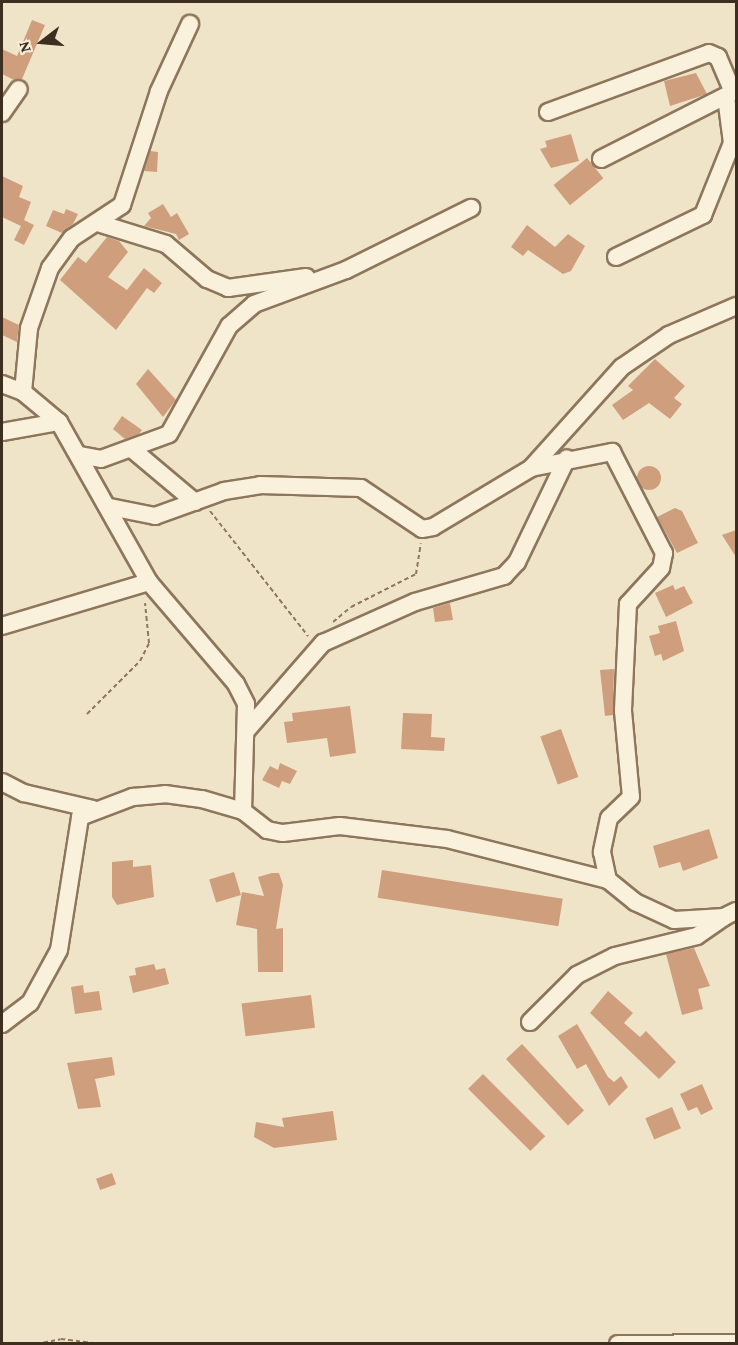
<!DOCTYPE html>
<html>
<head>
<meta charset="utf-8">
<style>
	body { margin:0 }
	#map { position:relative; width:738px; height:1345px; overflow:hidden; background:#f0e4c8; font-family:"Crimson Pro",serif }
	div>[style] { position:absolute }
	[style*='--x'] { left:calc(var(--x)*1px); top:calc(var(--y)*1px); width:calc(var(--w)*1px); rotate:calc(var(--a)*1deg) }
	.building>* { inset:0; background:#cf9f7d; transform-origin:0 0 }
	.round { border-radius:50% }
	.path>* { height:2px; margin-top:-1px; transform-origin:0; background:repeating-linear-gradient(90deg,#8d765c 0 4.5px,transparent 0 7.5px) }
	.roads { filter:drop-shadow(2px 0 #8d765c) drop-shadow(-2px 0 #8d765c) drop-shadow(0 2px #8d765c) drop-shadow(0 -2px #8d765c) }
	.minor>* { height:16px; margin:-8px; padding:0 8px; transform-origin:8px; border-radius:8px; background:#faf1dc }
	span { translate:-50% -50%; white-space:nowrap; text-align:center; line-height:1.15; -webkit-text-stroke:6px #f7eed8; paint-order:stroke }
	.frame { position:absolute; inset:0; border:3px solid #3d2e20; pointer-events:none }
	.north { position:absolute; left:12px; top:12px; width:60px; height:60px; -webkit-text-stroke:4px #f7eed8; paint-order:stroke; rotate:254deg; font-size:16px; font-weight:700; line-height:24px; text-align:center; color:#3d2e20 }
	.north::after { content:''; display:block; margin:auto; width:21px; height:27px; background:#3d2e20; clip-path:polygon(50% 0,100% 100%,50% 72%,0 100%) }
</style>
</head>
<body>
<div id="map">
	<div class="building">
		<i style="clip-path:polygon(32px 20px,45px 25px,22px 79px,14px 80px,2px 74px,2px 49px,17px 56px)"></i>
		<i style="clip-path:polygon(696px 73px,707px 94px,670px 106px,664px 81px)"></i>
		<i style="clip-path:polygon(571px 134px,579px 161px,551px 168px,540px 149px,547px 147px,545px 141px)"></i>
		<i style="clip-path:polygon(150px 151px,158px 152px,157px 172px,144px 171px)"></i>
		<i style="left:587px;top:158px;width:26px;height:43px;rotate:51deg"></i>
		<i style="clip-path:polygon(2px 176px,23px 186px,19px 197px,31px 202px,24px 220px,34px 225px,24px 245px,14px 240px,21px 226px,2px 217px)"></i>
		<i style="clip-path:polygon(163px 204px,171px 217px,177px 213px,189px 234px,179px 240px,176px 234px,144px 226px,151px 218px,148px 213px)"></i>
		<i style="clip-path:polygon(66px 209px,78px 214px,73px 224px,62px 233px,46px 226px,53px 210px,64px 214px)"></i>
		<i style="clip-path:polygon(527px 225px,555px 247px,568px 234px,585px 246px,571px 271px,563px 274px,528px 250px,523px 256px,511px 247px)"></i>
		<i style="clip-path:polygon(107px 237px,119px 241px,128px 252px,108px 277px,127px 290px,144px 268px,162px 283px,154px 293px,147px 288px,116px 330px,60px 280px,78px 257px,86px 263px)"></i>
		<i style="clip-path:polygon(2px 317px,19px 325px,17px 342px,2px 335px)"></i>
		<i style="clip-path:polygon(655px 359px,685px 386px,674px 398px,682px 404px,670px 419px,649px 403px,623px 420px,612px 405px,633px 390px,628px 386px)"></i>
		<i style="clip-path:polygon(148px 369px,176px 400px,163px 417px,136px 384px)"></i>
		<i style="clip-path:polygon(122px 416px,142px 430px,139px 434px,125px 439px,113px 429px)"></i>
		<i class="round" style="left:637px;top:466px;width:24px;height:24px"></i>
		<i style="clip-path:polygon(675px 508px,682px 511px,698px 543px,677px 553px,657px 517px)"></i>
		<i style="clip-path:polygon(736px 530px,736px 557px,722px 535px)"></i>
		<i style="clip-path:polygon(673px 585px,675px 590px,684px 586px,693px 603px,666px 617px,655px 593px)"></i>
		<i style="clip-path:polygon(450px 603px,453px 620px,435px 622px,433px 608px)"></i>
		<i style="clip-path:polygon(676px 621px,684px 651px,663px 661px,661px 654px,655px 656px,649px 636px,660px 633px,658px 626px)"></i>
		<i style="clip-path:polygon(614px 669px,613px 715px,605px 716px,600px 670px)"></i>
		<i style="clip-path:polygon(350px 706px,356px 753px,330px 757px,327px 738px,287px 743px,284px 722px,293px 721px,292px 713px)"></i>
		<i style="clip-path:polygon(403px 713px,432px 714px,431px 737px,445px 738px,444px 751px,401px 749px)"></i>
		<i style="left:561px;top:729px;width:51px;height:22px;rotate:70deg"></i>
		<i style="clip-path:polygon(280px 763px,297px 771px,290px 784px,282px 781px,279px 788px,262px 780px,270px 766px,278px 770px)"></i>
		<i style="clip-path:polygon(709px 829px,718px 858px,683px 871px,680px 862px,659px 868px,653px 846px)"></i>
		<i style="clip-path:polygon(133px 860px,133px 867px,151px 865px,154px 897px,117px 905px,112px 897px,112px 862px)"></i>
		<i style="left:382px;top:870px;width:183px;height:28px;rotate:9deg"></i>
		<i style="left:234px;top:872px;width:24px;height:26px;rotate:73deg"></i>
		<i style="clip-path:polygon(272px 873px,279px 873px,283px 885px,276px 929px,283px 928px,283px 972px,258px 972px,257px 929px,236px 925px,242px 892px,264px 896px,258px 877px)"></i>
		<i style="clip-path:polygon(694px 948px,710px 986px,698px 989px,703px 1009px,682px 1015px,666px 954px)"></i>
		<i style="clip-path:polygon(154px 964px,156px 970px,165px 968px,169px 984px,133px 993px,129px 976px,136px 975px,135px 968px)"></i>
		<i style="clip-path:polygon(83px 985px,84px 993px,99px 991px,102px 1010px,75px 1014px,71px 987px)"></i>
		<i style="clip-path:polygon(608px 991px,633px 1013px,624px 1023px,640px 1037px,646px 1031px,676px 1062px,659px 1079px,590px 1013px)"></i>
		<i style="left:311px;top:995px;width:33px;height:70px;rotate:83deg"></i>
		<i style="clip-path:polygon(577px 1024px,608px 1077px,614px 1082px,621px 1076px,628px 1087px,609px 1106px,586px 1064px,577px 1069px,558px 1036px)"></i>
		<i style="left:522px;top:1044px;width:91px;height:22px;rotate:47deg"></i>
		<i style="clip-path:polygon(112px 1057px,115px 1075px,95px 1079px,101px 1107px,78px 1109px,67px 1063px)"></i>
		<i style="left:483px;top:1074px;width:88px;height:21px;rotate:45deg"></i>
		<i style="clip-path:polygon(702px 1084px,713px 1109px,701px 1115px,697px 1107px,688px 1111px,680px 1094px)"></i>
		<i style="left:672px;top:1107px;width:23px;height:29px;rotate:67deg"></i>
		<i style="clip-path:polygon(333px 1111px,337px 1140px,274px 1148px,254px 1137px,256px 1122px,284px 1127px,282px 1118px)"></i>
		<i style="left:112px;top:1173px;width:12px;height:17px;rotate:70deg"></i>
	</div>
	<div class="path">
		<i style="--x:210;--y:511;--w:159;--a:51.9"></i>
		<i style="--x:333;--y:622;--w:23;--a:-40"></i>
		<i style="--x:351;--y:607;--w:73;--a:-26.9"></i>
		<i style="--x:416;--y:574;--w:31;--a:-81"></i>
		<i style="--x:87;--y:714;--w:75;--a:-45"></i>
		<i style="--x:140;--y:661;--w:20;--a:-63"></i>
		<i style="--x:149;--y:643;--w:40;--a:-95.7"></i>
		<i style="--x:36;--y:1344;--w:25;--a:-11"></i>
		<i style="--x:61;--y:1339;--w:38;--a:7"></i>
	</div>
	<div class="roads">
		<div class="minor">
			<i style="--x:548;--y:112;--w:171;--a:-20.1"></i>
			<i style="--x:709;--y:53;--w:10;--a:24"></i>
			<i style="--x:718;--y:57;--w:38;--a:67"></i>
			<i style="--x:2;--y:113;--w:29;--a:-55"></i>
			<i style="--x:601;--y:159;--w:148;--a:-26.9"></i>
			<i style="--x:98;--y:223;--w:71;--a:17.2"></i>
			<i style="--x:166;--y:244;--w:54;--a:40.5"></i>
			<i style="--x:207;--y:279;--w:23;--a:23"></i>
			<i style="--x:228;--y:288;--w:79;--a:-8"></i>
			<i style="--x:616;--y:257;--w:97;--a:-25.8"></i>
			<i style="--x:703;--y:215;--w:78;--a:-68.1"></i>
			<i style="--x:732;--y:143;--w:46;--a:-97.4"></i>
			<i style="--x:2;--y:384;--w:22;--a:21"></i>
			<i style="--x:23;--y:392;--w:47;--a:39.8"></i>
			<i style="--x:59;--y:422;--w:184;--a:60.6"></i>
			<i style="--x:149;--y:582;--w:134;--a:49.5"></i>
			<i style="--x:236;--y:684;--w:22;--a:63"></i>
			<i style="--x:246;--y:704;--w:107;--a:91.6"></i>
			<i style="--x:23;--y:392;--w:64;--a:-84.6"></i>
			<i style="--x:29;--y:328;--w:64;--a:-70.7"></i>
			<i style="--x:50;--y:268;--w:37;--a:-54"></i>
			<i style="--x:72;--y:238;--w:60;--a:-33.4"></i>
			<i style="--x:122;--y:205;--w:120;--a:-72"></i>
			<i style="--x:159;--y:91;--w:74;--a:-65.2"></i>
			<i style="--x:2;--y:432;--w:58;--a:-10"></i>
			<i style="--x:133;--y:450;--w:81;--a:40"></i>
			<i style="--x:79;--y:455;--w:22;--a:10"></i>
			<i style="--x:101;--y:459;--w:72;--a:-20.2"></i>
			<i style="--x:169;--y:434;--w:124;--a:-60.9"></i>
			<i style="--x:229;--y:326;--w:33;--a:-41"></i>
			<i style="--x:254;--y:304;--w:98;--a:-20.3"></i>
			<i style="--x:346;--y:270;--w:140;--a:-26.4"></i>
			<i style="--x:531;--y:468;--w:136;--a:-48"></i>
			<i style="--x:622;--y:367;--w:57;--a:-34.2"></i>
			<i style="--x:669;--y:335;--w:73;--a:-23.4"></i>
			<i style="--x:110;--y:507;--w:46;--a:11.3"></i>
			<i style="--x:155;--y:516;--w:73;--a:-19.9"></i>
			<i style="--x:224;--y:491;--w:36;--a:-9"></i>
			<i style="--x:260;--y:485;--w:101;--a:1.7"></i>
			<i style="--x:361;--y:488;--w:73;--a:33.9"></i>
			<i style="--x:422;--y:529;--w:11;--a:-10"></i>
			<i style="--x:433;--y:527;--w:114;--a:-31"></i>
			<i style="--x:531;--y:468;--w:83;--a:-11.2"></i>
			<i style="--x:612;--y:452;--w:114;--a:62.8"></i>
			<i style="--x:664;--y:553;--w:15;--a:101"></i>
			<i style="--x:661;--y:568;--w:49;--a:132.5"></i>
			<i style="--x:628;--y:604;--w:107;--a:92.7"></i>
			<i style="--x:623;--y:711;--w:86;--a:84.7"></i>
			<i style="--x:631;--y:797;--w:30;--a:136"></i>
			<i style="--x:609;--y:818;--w:35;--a:102"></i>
			<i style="--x:602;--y:852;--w:29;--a:78"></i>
			<i style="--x:2;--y:626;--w:153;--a:-16.7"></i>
			<i style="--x:247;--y:730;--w:116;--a:-48.9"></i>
			<i style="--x:323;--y:643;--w:101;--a:-24"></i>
			<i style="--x:415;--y:602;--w:93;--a:-16.3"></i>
			<i style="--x:504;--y:576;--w:19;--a:-47"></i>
			<i style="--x:517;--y:562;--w:115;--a:-64.3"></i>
			<i style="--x:2;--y:782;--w:25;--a:27"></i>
			<i style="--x:24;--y:793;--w:71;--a:13.1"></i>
			<i style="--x:530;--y:1022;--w:66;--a:-45"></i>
			<i style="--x:577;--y:975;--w:42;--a:-26.6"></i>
			<i style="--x:615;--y:956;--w:84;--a:-13.7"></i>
			<i style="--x:697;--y:936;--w:33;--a:-35"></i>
			<i style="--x:2;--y:1024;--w:35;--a:-37"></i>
			<i style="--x:30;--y:1003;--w:60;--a:-61.3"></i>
			<i style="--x:59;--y:950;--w:135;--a:-81"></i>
			<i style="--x:80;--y:817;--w:57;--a:-20.7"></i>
			<i style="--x:133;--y:797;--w:32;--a:-5"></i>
			<i style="--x:165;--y:794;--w:37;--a:8"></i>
			<i style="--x:202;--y:799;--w:43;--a:16.3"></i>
			<i style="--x:243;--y:811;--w:31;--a:38"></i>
			<i style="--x:267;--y:830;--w:16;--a:11"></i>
			<i style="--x:283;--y:833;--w:57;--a:-7"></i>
			<i style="--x:340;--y:826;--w:108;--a:6.9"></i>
			<i style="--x:447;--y:839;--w:166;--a:14.3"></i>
			<i style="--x:608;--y:880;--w:35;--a:39"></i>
			<i style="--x:635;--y:902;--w:43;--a:24.8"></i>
			<i style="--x:674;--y:920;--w:50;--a:-3.4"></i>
			<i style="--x:724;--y:917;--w:13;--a:-27"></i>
			<i style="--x:618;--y:1344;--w:118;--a:-0.5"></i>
		</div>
	</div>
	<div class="frame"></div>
	<div class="north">N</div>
</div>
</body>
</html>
